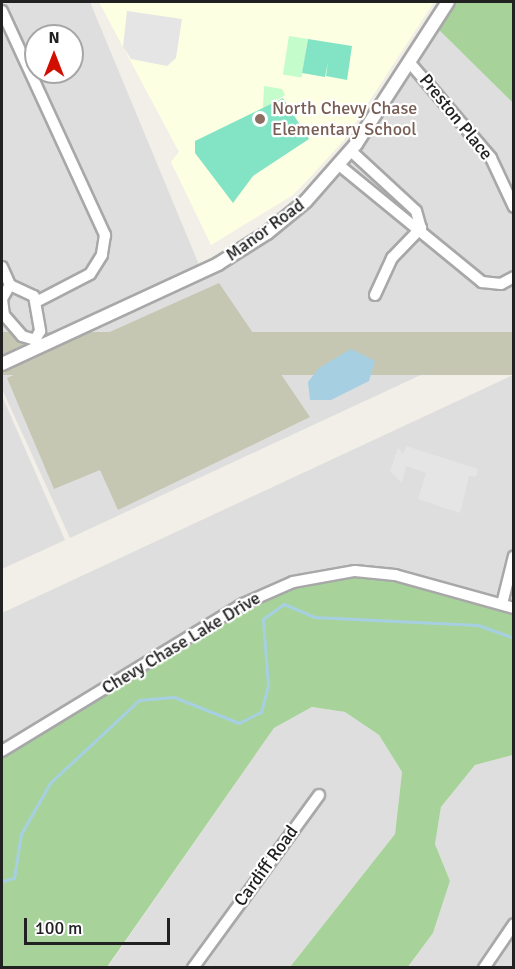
<!DOCTYPE html>
<html>
<head>
<meta charset="utf-8">
<style>
	body { margin:0 }
	#map { position:relative; width:515px; height:969px; overflow:hidden; background:#f2efe8; font-family:Signika,sans-serif }
	div>[style] { position:absolute }
	[style*='--x'] { left:calc(var(--x)*1px); top:calc(var(--y)*1px); width:calc(var(--w)*1px); rotate:calc(var(--a)*1deg) }
	.residential>* { inset:0; background:#dfdede }
	.education>* { inset:0; background:#fdffe3 }
	.construction>* { inset:0; background:#c6c7b2; transform-origin:0 0 }
	.forest>* { inset:0; background:#a7d39b }
	.park>* { inset:0; background:#c4fccc; transform-origin:0 0 }
	.pitch>* { inset:0; background:#83e4c5 }
	.parking>* { inset:0; background:#e5e5e5 }
	.water>* { inset:0; background:#a6d0e1 }
	.stream>* { height:3px; margin:-1.5px; padding:0 1.5px; transform-origin:1.5px; border-radius:1.5px; background:#a6d0e1 }
	.roads { filter:drop-shadow(2px 0 #a8a8a8) drop-shadow(-2px 0 #a8a8a8) drop-shadow(0 2px #a8a8a8) drop-shadow(0 -2px #a8a8a8) }
	.minor>* { height:10px; margin:-5px; padding:0 5px; transform-origin:5px; border-radius:5px; background:#fff }
	.tertiary>* { height:12px; margin:-6px; padding:0 6px; transform-origin:6px; border-radius:6px; background:#fff }
	.dots>* { width:16px; height:16px; translate:-50% -50%; box-sizing:border-box; border:3px solid #fff; border-radius:50% }
	span { translate:-50% -50%; white-space:nowrap; text-align:center; line-height:1.15; -webkit-text-stroke:4.5px #fff; paint-order:stroke }
	.education-label { font-size:18px; color:#785e54 }
	.left { translate:0 -50%; text-align:left }
	.street-label { font-size:18px; color:#212121 }
	.frame { position:absolute; inset:0; border:3px solid #212121; pointer-events:none }
	.north { position:absolute; left:24px; top:24px; width:60px; height:60px; box-sizing:border-box; background:#fff; border:2px solid #a6a6a6; border-radius:50%; rotate:0deg; font-size:16px; font-weight:700; line-height:24px; text-align:center; color:#212121 }
	.north::after { content:''; display:block; margin:auto; width:21px; height:27px; background:#d20e00; clip-path:polygon(50% 0,100% 100%,50% 72%,0 100%) }
	.scale { position:absolute; left:24px; top:918px; width:146px; height:27px; box-sizing:border-box; border:3px solid #212121; border-top:0; padding-left:8px; font-size:18px; line-height:21px; white-space:nowrap; color:#212121; -webkit-text-stroke:4px #fff; paint-order:stroke }
</style>
</head>
<body>
<div id="map">
	<div class="residential">
		<i style="clip-path:polygon(evenodd,2px 2px,90px 2px,202px 272px,326px 181px,434px 25px,513px 103px,513px 332px,70px 538px,2px 389px,2px 2px,36px 36px,72px 36px,72px 72px,36px 72px,36px 36px)"></i>
		<i style="clip-path:polygon(513px 375px,513px 608px,2px 751px,2px 613px)"></i>
		<i style="clip-path:polygon(2px 396px,65px 540px,2px 569px)"></i>
		<i style="clip-path:polygon(312px 707px,345px 712px,379px 735px,402px 772px,395px 834px,290px 967px,107px 968px,274px 728px)"></i>
		<i style="clip-path:polygon(513px 755px,513px 967px,408px 968px,433px 933px,450px 881px,435px 844px,441px 807px,475px 765px)"></i>
	</div>
	<div class="education">
		<i style="clip-path:polygon(99px 2px,434px 2px,344px 140px,315px 172px,293px 195px,211px 245px,171px 162px,179px 152px)"></i>
	</div>
	<div class="construction">
		<i style="clip-path:polygon(219px 283px,310px 417px,118px 510px,100px 470px,54px 489px,7px 378px)"></i>
		<i style="left:513px;top:332px;width:43px;height:563px;rotate:90deg"></i>
	</div>
	<div class="forest">
		<i style="clip-path:polygon(448px 2px,513px 2px,513px 103px,434px 25px)"></i>
		<i style="clip-path:polygon(355px 571px,513px 608px,513px 755px,475px 765px,441px 807px,435px 844px,450px 881px,433px 933px,408px 967px,290px 967px,395px 834px,402px 772px,379px 735px,345px 712px,312px 707px,274px 728px,107px 967px,2px 968px,2px 751px,272px 589px)"></i>
	</div>
	<div class="park">
		<i style="left:289px;top:36px;width:19px;height:39px;rotate:9deg"></i>
		<i style="clip-path:polygon(264px 86px,282px 89px,285px 95px,263px 109px)"></i>
	</div>
	<div class="pitch">
		<i style="clip-path:polygon(308px 39px,352px 46px,347px 80px,326px 76px,328px 62px,325px 77px,302px 73px)"></i>
		<i style="clip-path:polygon(283px 98px,309px 139px,253px 176px,233px 203px,195px 153px,195px 141px)"></i>
	</div>
	<div class="parking">
		<i style="clip-path:polygon(127px 11px,182px 19px,176px 58px,167px 66px,131px 59px,123px 47px)"></i>
		<i style="clip-path:polygon(406px 446px,478px 469px,476px 477px,469px 476px,460px 513px,418px 499px,426px 473px,406px 466px,402px 483px,390px 471px,398px 448px,403px 454px)"></i>
	</div>
	<div class="water">
		<i style="clip-path:polygon(351px 349px,375px 361px,369px 381px,331px 400px,310px 400px,308px 382px,319px 368px)"></i>
	</div>
	<div class="stream">
		<i style="--x:2;--y:881;--w:12;--a:-14"></i>
		<i style="--x:14;--y:878;--w:45;--a:-81"></i>
		<i style="--x:21;--y:834;--w:59;--a:-60.4"></i>
		<i style="--x:50;--y:783;--w:122;--a:-43"></i>
		<i style="--x:139;--y:700;--w:35;--a:-5"></i>
		<i style="--x:174;--y:697;--w:70;--a:21.8"></i>
		<i style="--x:239;--y:723;--w:25;--a:-27"></i>
		<i style="--x:261;--y:712;--w:27;--a:-75"></i>
		<i style="--x:268;--y:686;--w:67;--a:-94.3"></i>
		<i style="--x:263;--y:619;--w:26;--a:-36"></i>
		<i style="--x:284;--y:604;--w:33;--a:23"></i>
		<i style="--x:314;--y:617;--w:164;--a:2.8"></i>
		<i style="--x:478;--y:625;--w:38;--a:20"></i>
	</div>
	<div class="roads">
		<div class="minor">
			<i style="--x:2;--y:11;--w:247;--a:65.3"></i>
			<i style="--x:105;--y:235;--w:20;--a:99"></i>
			<i style="--x:102;--y:255;--w:22;--a:122"></i>
			<i style="--x:90;--y:274;--w:61;--a:152.6"></i>
			<i style="--x:410;--y:63;--w:125;--a:49.5"></i>
			<i style="--x:491;--y:158;--w:54;--a:64.9"></i>
			<i style="--x:351;--y:151;--w:88;--a:42.7"></i>
			<i style="--x:416;--y:211;--w:18;--a:74"></i>
			<i style="--x:339;--y:165;--w:185;--a:39.3"></i>
			<i style="--x:482;--y:282;--w:19;--a:6"></i>
			<i style="--x:501;--y:284;--w:15;--a:-28"></i>
			<i style="--x:2;--y:267;--w:20;--a:66"></i>
			<i style="--x:10;--y:285;--w:16;--a:120"></i>
			<i style="--x:2;--y:299;--w:16;--a:83"></i>
			<i style="--x:4;--y:315;--w:28;--a:49"></i>
			<i style="--x:22;--y:336;--w:14;--a:17"></i>
			<i style="--x:10;--y:285;--w:26;--a:25"></i>
			<i style="--x:34;--y:296;--w:36;--a:80"></i>
			<i style="--x:40;--y:331;--w:10;--a:119"></i>
			<i style="--x:375;--y:295;--w:41;--a:-65.3"></i>
			<i style="--x:392;--y:258;--w:42;--a:-46"></i>
			<i style="--x:502;--y:604;--w:49;--a:-76"></i>
			<i style="--x:2;--y:751;--w:282;--a:-31.4"></i>
			<i style="--x:243;--y:604;--w:55;--a:-23.7"></i>
			<i style="--x:293;--y:582;--w:63;--a:-10.1"></i>
			<i style="--x:355;--y:571;--w:40;--a:5.7"></i>
			<i style="--x:395;--y:575;--w:123;--a:15.5"></i>
			<i style="--x:193;--y:968;--w:214;--a:-53.9"></i>
			<i style="--x:484;--y:968;--w:53;--a:-55.7"></i>
		</div>
		<div class="tertiary">
			<i style="--x:2;--y:364;--w:238;--a:-24.8"></i>
			<i style="--x:218;--y:264;--w:58;--a:-32.3"></i>
			<i style="--x:267;--y:233;--w:50;--a:-39.4"></i>
			<i style="--x:306;--y:201;--w:76;--a:-48.7"></i>
			<i style="--x:356;--y:144;--w:169;--a:-57.1"></i>
		</div>
	</div>
	<div class="dots">
		<i style="left:260px;top:119px;background:#8d6e63"></i>
	</div>
	<div class="education-label">
		<span class="left" style="left:272px;top:119px">North Chevy Chase<br>Elementary School</span>
	</div>
	<div class="street-label">
		<span style="left:456px;top:117px;rotate:51deg">Preston Place</span>
		<span style="left:265px;top:230px;rotate:-36deg">Manor Road</span>
		<span style="left:181px;top:643px;rotate:-31deg">Chevy Chase Lake Drive</span>
		<span style="left:266px;top:866px;rotate:-54deg">Cardiff Road</span>
	</div>
	<div class="frame"></div>
	<div class="north">N</div>
	<div class="scale">100 m</div>
</div>
</body>
</html>
